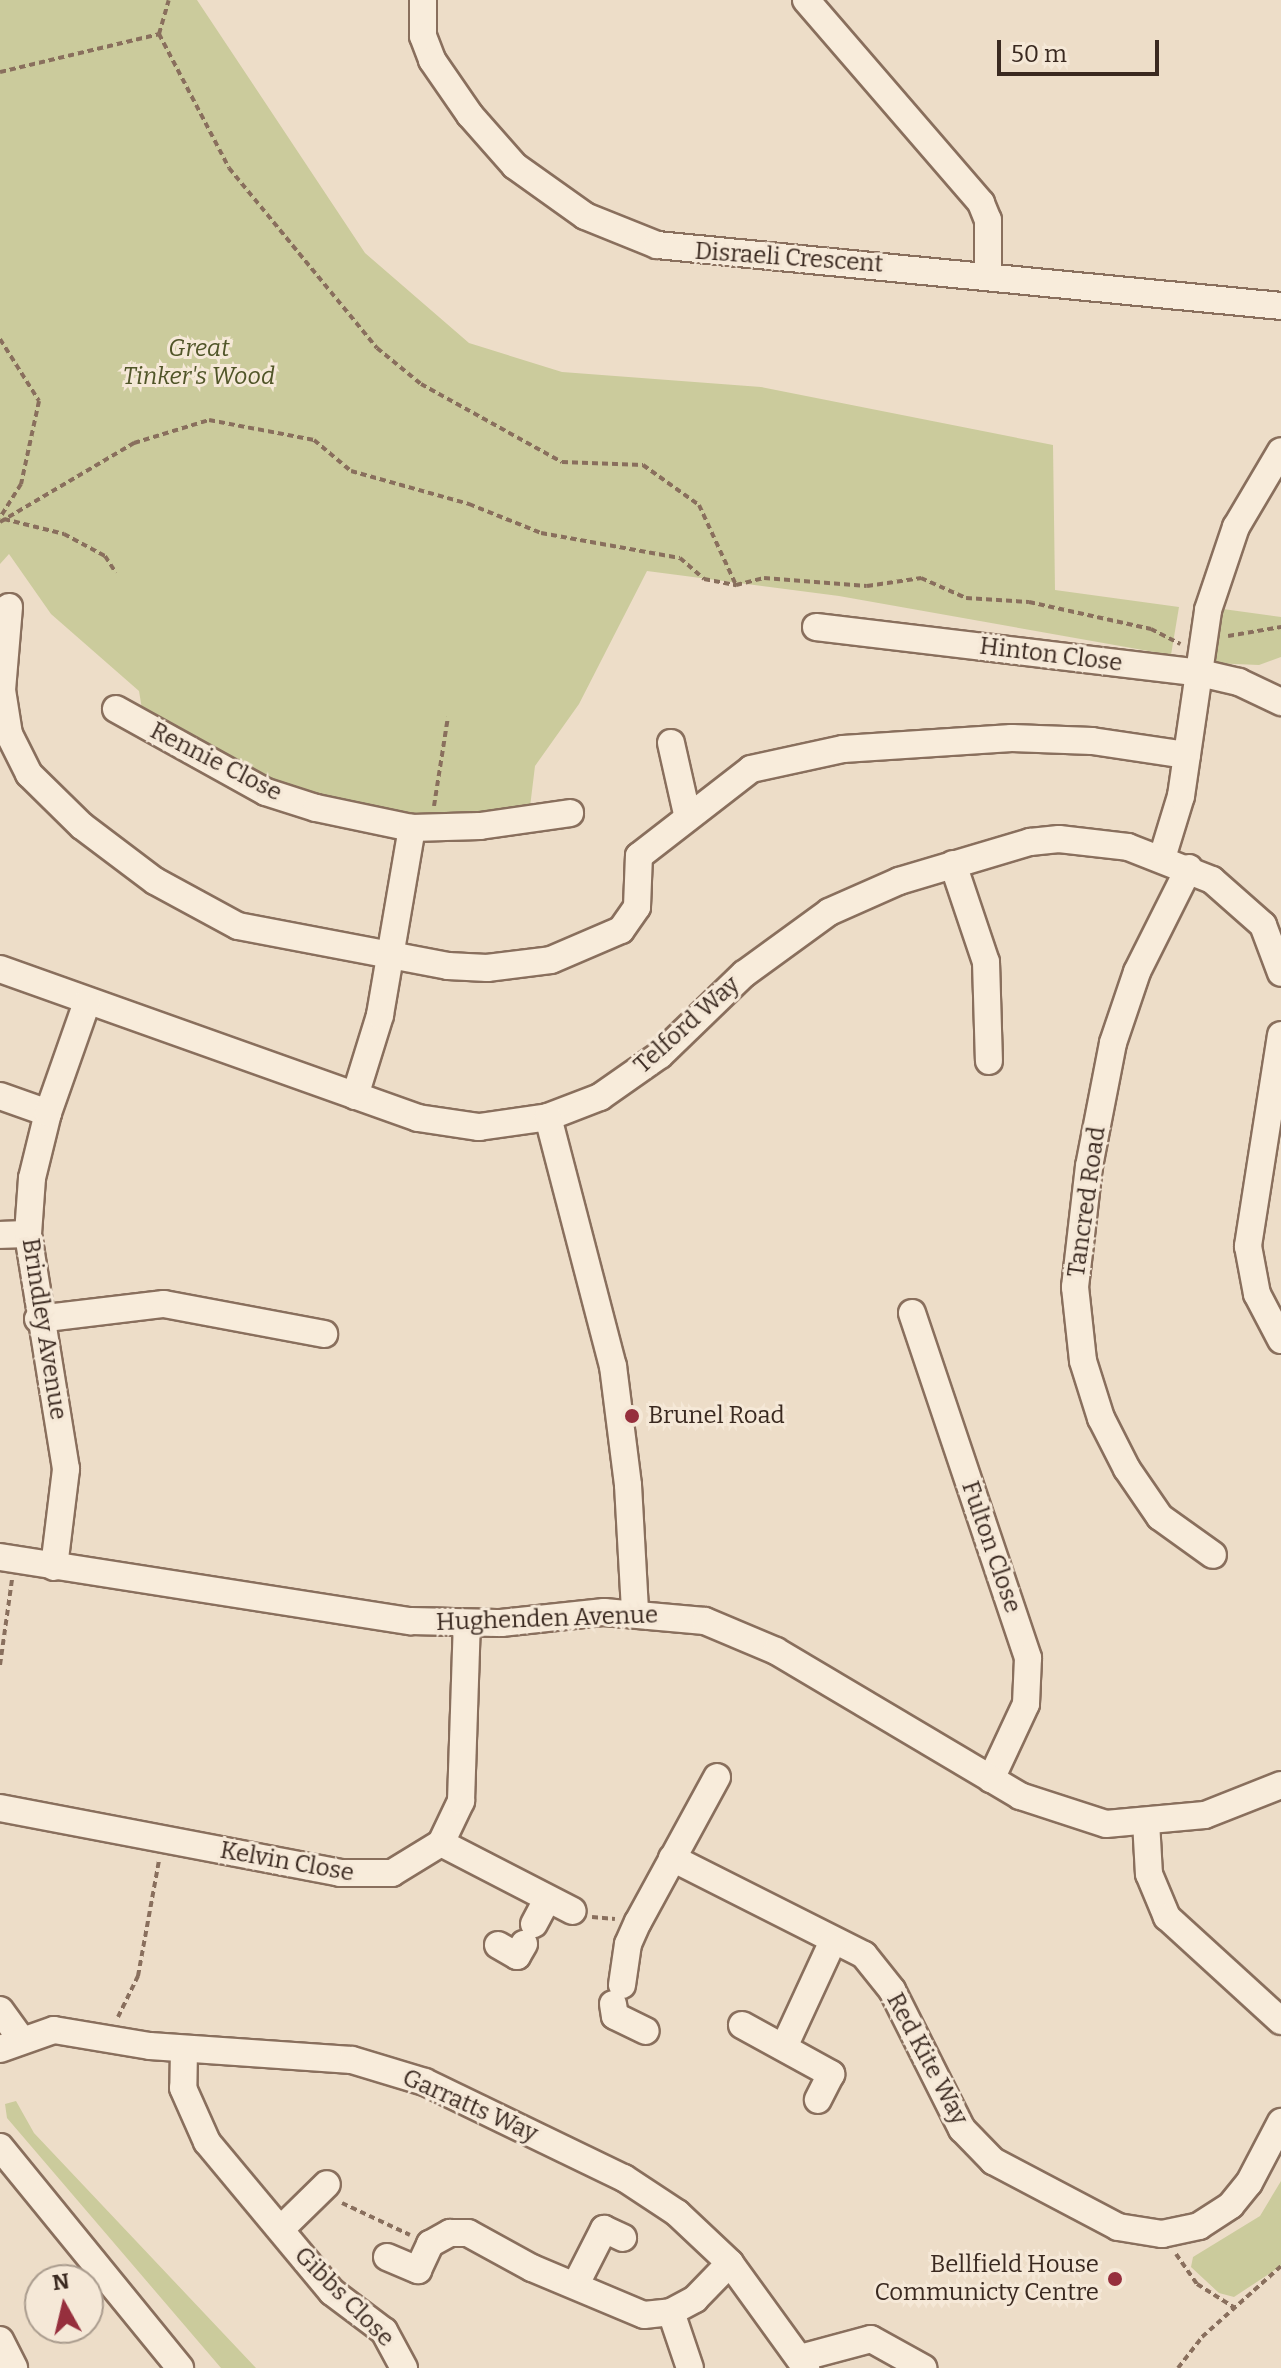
<!DOCTYPE html>
<html>
<head>
<meta charset="utf-8">
<style>
	body { margin:0 }
	#map { position:relative; width:1281px; height:2368px; overflow:hidden; background:#edddc8; font-family:Bitter,serif }
	div>[style] { position:absolute }
	[style*='--x'] { left:calc(var(--x)*1px); top:calc(var(--y)*1px); width:calc(var(--w)*1px); rotate:calc(var(--a)*1deg) }
	.green>* { inset:0; background:#cbcb9c }
	.path>* { height:4px; margin-top:-2px; transform-origin:0; background:repeating-linear-gradient(90deg,#896f5d 0 6px,transparent 0 10px) }
	.roads { filter:drop-shadow(2px 0 #896f5d) drop-shadow(-2px 0 #896f5d) drop-shadow(0 2px #896f5d) drop-shadow(0 -2px #896f5d) }
	.minor>* { height:26px; margin:-13px; padding:0 13px; transform-origin:13px; border-radius:13px; background:#f8ecdb }
	.dots>* { width:22px; height:22px; translate:-50% -50%; box-sizing:border-box; border:4px solid #f5e8d7; border-radius:50% }
	span { translate:-50% -50%; white-space:nowrap; text-align:center; line-height:1.15; -webkit-text-stroke:6px #f5e8d7; paint-order:stroke }
	.street-label { font-size:24px; color:#3a2920 }
	.park-label { font-size:24px; color:#505528; font-style:italic }
	.poi-label { font-size:24px; color:#3a2920 }
	.left { translate:0 -50%; text-align:left }
	.right { translate:-100% -50%; text-align:right }
	.north { position:absolute; left:24px; top:2264px; width:80px; height:80px; box-sizing:border-box; background:#f5e8d7; border:2px solid #aa9c8e; border-radius:50%; rotate:352deg; font-size:22px; font-weight:700; line-height:32px; text-align:center; color:#3a2920 }
	.north::after { content:''; display:block; margin:auto; width:28px; height:36px; background:#962f3d; clip-path:polygon(50% 0,100% 100%,50% 72%,0 100%) }
	.scale { position:absolute; left:997px; top:40px; width:162px; height:36px; box-sizing:border-box; border:4px solid #3a2920; border-top:0; padding-left:10px; font-size:24px; line-height:28px; white-space:nowrap; color:#3a2920; -webkit-text-stroke:6px #f5e8d7; paint-order:stroke }
</style>
</head>
<body>
<div id="map">
	<div class="green">
		<i style="clip-path:polygon(0 0,197px 0,365px 253px,469px 343px,562px 372px,761px 387px,1053px 445px,1055px 590px,1179px 607px,1171px 655px,839px 596px,647px 571px,579px 704px,535px 766px,530px 807px,490px 817px,406px 816px,285px 792px,143px 715px,139px 691px,51px 614px,9px 554px,0 564px)"></i>
		<i style="clip-path:polygon(1223px 609px,1281px 617px,1281px 657px,1259px 665px,1211px 663px)"></i>
		<i style="clip-path:polygon(16px 2101px,34px 2133px,256px 2368px,221px 2368px,7px 2118px,5px 2104px)"></i>
		<i style="clip-path:polygon(1281px 2181px,1281px 2266px,1234px 2297px,1219px 2293px,1191px 2267px,1193px 2257px,1260px 2216px)"></i>
	</div>
	<div class="path">
		<i style="--x:159;--y:34;--w:151;--a:62.4"></i>
		<i style="--x:229;--y:168;--w:233;--a:50.6"></i>
		<i style="--x:377;--y:348;--w:57;--a:39.3"></i>
		<i style="--x:421;--y:384;--w:161;--a:29"></i>
		<i style="--x:562;--y:462;--w:81;--a:2.1"></i>
		<i style="--x:643;--y:465;--w:69;--a:35.5"></i>
		<i style="--x:699;--y:505;--w:88;--a:65.2"></i>
		<i style="--x:0;--y:72;--w:163;--a:-13.4"></i>
		<i style="--x:159;--y:34;--w:35;--a:-74"></i>
		<i style="--x:0;--y:339;--w:73;--a:57.8"></i>
		<i style="--x:39;--y:401;--w:85;--a:102.2"></i>
		<i style="--x:21;--y:484;--w:40;--a:122"></i>
		<i style="--x:4;--y:519;--w:62;--a:14"></i>
		<i style="--x:64;--y:534;--w:47;--a:28.2"></i>
		<i style="--x:105;--y:556;--w:20;--a:57"></i>
		<i style="--x:0;--y:522;--w:156;--a:-30.5"></i>
		<i style="--x:134;--y:443;--w:78;--a:-17"></i>
		<i style="--x:209;--y:420;--w:107;--a:10.8"></i>
		<i style="--x:314;--y:440;--w:48;--a:40"></i>
		<i style="--x:351;--y:471;--w:123;--a:15.6"></i>
		<i style="--x:469;--y:504;--w:78;--a:21.9"></i>
		<i style="--x:541;--y:533;--w:141;--a:10.2"></i>
		<i style="--x:680;--y:558;--w:32;--a:41"></i>
		<i style="--x:704;--y:579;--w:33;--a:11"></i>
		<i style="--x:736;--y:585;--w:29;--a:-14"></i>
		<i style="--x:764;--y:578;--w:103;--a:4.4"></i>
		<i style="--x:867;--y:586;--w:55;--a:-8.4"></i>
		<i style="--x:921;--y:578;--w:49;--a:24"></i>
		<i style="--x:966;--y:598;--w:63;--a:3.6"></i>
		<i style="--x:1029;--y:602;--w:125;--a:12.5"></i>
		<i style="--x:1151;--y:629;--w:33;--a:27"></i>
		<i style="--x:1228;--y:636;--w:54;--a:-9.6"></i>
		<i style="--x:434;--y:806;--w:90;--a:-81.1"></i>
		<i style="--x:0;--y:1665;--w:86;--a:-82"></i>
		<i style="--x:592;--y:1917;--w:23;--a:5"></i>
		<i style="--x:118;--y:2017;--w:46;--a:-64"></i>
		<i style="--x:138;--y:1976;--w:118;--a:-79.7"></i>
		<i style="--x:342;--y:2203;--w:75;--a:25.2"></i>
		<i style="--x:1176;--y:2254;--w:37;--a:55"></i>
		<i style="--x:1197;--y:2284;--w:45;--a:32.3"></i>
		<i style="--x:1178;--y:2368;--w:39;--a:-52"></i>
		<i style="--x:1202;--y:2337;--w:106;--a:-41.9"></i>
	</div>
	<div class="roads">
		<div class="minor">
			<i style="--x:423;--y:0;--w:36;--a:90"></i>
			<i style="--x:423;--y:36;--w:26;--a:69"></i>
			<i style="--x:432;--y:60;--w:67;--a:55.4"></i>
			<i style="--x:470;--y:115;--w:68;--a:48.6"></i>
			<i style="--x:515;--y:166;--w:86;--a:35.5"></i>
			<i style="--x:585;--y:216;--w:78;--a:21.9"></i>
			<i style="--x:657;--y:245;--w:627;--a:5.58"></i>
			<i style="--x:806;--y:0;--w:268;--a:49.2"></i>
			<i style="--x:981;--y:203;--w:18;--a:68"></i>
			<i style="--x:988;--y:220;--w:55;--a:90"></i>
			<i style="--x:9;--y:607;--w:83;--a:94.8"></i>
			<i style="--x:2;--y:690;--w:45;--a:81"></i>
			<i style="--x:9;--y:734;--w:45;--a:63.4"></i>
			<i style="--x:29;--y:774;--w:74;--a:44.5"></i>
			<i style="--x:82;--y:826;--w:91;--a:37"></i>
			<i style="--x:155;--y:881;--w:94;--a:28.5"></i>
			<i style="--x:238;--y:926;--w:214;--a:10.8"></i>
			<i style="--x:448;--y:966;--w:39;--a:3"></i>
			<i style="--x:487;--y:968;--w:64;--a:-7.1"></i>
			<i style="--x:551;--y:960;--w:76;--a:-23.2"></i>
			<i style="--x:621;--y:930;--w:28;--a:-55"></i>
			<i style="--x:637;--y:907;--w:51;--a:-87.8"></i>
			<i style="--x:639;--y:856;--w:142;--a:-37.8"></i>
			<i style="--x:751;--y:769;--w:94;--a:-12.3"></i>
			<i style="--x:843;--y:749;--w:169;--a:-3.7"></i>
			<i style="--x:1012;--y:738;--w:80;--a:2.1"></i>
			<i style="--x:1092;--y:741;--w:96;--a:8.4"></i>
			<i style="--x:816;--y:627;--w:383;--a:6.8"></i>
			<i style="--x:1196;--y:672;--w:44;--a:13.1"></i>
			<i style="--x:1239;--y:682;--w:47;--a:25.5"></i>
			<i style="--x:116;--y:709;--w:171;--a:29"></i>
			<i style="--x:266;--y:792;--w:52;--a:17.7"></i>
			<i style="--x:316;--y:808;--w:98;--a:11.8"></i>
			<i style="--x:671;--y:743;--w:73;--a:77.3"></i>
			<i style="--x:1162;--y:858;--w:65;--a:-73"></i>
			<i style="--x:1181;--y:796;--w:188;--a:-81.7"></i>
			<i style="--x:1208;--y:610;--w:88;--a:-71.4"></i>
			<i style="--x:1236;--y:527;--w:88;--a:-59.4"></i>
			<i style="--x:953;--y:864;--w:103;--a:71.4"></i>
			<i style="--x:986;--y:962;--w:99;--a:88.3"></i>
			<i style="--x:1189;--y:868;--w:116;--a:116.6"></i>
			<i style="--x:1137;--y:972;--w:75;--a:108.7"></i>
			<i style="--x:1113;--y:1043;--w:125;--a:101"></i>
			<i style="--x:1089;--y:1166;--w:122;--a:96.6"></i>
			<i style="--x:1075;--y:1287;--w:74;--a:83.8"></i>
			<i style="--x:1083;--y:1361;--w:60;--a:72.5"></i>
			<i style="--x:1101;--y:1418;--w:57;--a:63"></i>
			<i style="--x:1127;--y:1469;--w:58;--a:55.5"></i>
			<i style="--x:1160;--y:1517;--w:65;--a:35.6"></i>
			<i style="--x:0;--y:969;--w:444;--a:19.6"></i>
			<i style="--x:418;--y:1118;--w:62;--a:8.4"></i>
			<i style="--x:479;--y:1127;--w:70;--a:-8.2"></i>
			<i style="--x:548;--y:1117;--w:56;--a:-21"></i>
			<i style="--x:600;--y:1097;--w:73;--a:-35"></i>
			<i style="--x:660;--y:1055;--w:117;--a:-44"></i>
			<i style="--x:744;--y:974;--w:105;--a:-36.1"></i>
			<i style="--x:829;--y:912;--w:77;--a:-23.9"></i>
			<i style="--x:899;--y:881;--w:137;--a:-16.6"></i>
			<i style="--x:1030;--y:842;--w:29;--a:-6"></i>
			<i style="--x:1059;--y:839;--w:69;--a:6.6"></i>
			<i style="--x:1128;--y:847;--w:90;--a:21.4"></i>
			<i style="--x:1212;--y:880;--w:68;--a:41.4"></i>
			<i style="--x:1263;--y:925;--w:51;--a:69.4"></i>
			<i style="--x:1281;--y:1035;--w:214;--a:98.9"></i>
			<i style="--x:1248;--y:1246;--w:49;--a:79.4"></i>
			<i style="--x:1257;--y:1294;--w:52;--a:62.4"></i>
			<i style="--x:0;--y:1096;--w:51;--a:19.5"></i>
			<i style="--x:355;--y:1096;--w:85;--a:-72.8"></i>
			<i style="--x:380;--y:1015;--w:190;--a:-80.3"></i>
			<i style="--x:412;--y:828;--w:68;--a:-1.7"></i>
			<i style="--x:480;--y:826;--w:91;--a:-8.2"></i>
			<i style="--x:548;--y:1117;--w:257;--a:75.4"></i>
			<i style="--x:613;--y:1366;--w:120;--a:82.8"></i>
			<i style="--x:628;--y:1485;--w:127;--a:86.8"></i>
			<i style="--x:0;--y:1235;--w:28;--a:-2"></i>
			<i style="--x:912;--y:1313;--w:364;--a:71.4"></i>
			<i style="--x:1028;--y:1658;--w:46;--a:92.5"></i>
			<i style="--x:1026;--y:1704;--w:83;--a:115"></i>
			<i style="--x:38;--y:1319;--w:127;--a:-6.8"></i>
			<i style="--x:164;--y:1304;--w:163;--a:10.6"></i>
			<i style="--x:0;--y:1557;--w:416;--a:8.9"></i>
			<i style="--x:411;--y:1621;--w:90;--a:1.3"></i>
			<i style="--x:501;--y:1623;--w:104;--a:-6.1"></i>
			<i style="--x:604;--y:1612;--w:101;--a:5.1"></i>
			<i style="--x:705;--y:1621;--w:77;--a:22.9"></i>
			<i style="--x:776;--y:1651;--w:284;--a:30.7"></i>
			<i style="--x:1020;--y:1796;--w:90;--a:18"></i>
			<i style="--x:1106;--y:1824;--w:99;--a:-5.2"></i>
			<i style="--x:1205;--y:1815;--w:82;--a:-21.5"></i>
			<i style="--x:54;--y:1567;--w:99;--a:-83"></i>
			<i style="--x:66;--y:1469;--w:238;--a:-99.2"></i>
			<i style="--x:28;--y:1234;--w:56;--a:-85.9"></i>
			<i style="--x:32;--y:1178;--w:67;--a:-76.2"></i>
			<i style="--x:48;--y:1113;--w:118;--a:-70.6"></i>
			<i style="--x:0;--y:1808;--w:346;--a:10.8"></i>
			<i style="--x:340;--y:1873;--w:52;--a:0"></i>
			<i style="--x:392;--y:1873;--w:57;--a:-31.5"></i>
			<i style="--x:441;--y:1843;--w:47;--a:-64.5"></i>
			<i style="--x:461;--y:1801;--w:177;--a:-88.1"></i>
			<i style="--x:1146;--y:1821;--w:53;--a:86.8"></i>
			<i style="--x:1149;--y:1874;--w:47;--a:67.3"></i>
			<i style="--x:1167;--y:1917;--w:154;--a:42.4"></i>
			<i style="--x:441;--y:1843;--w:148;--a:27.3"></i>
			<i style="--x:672;--y:1858;--w:215;--a:26.8"></i>
			<i style="--x:864;--y:1955;--w:45;--a:51.3"></i>
			<i style="--x:892;--y:1990;--w:156;--a:63.3"></i>
			<i style="--x:962;--y:2129;--w:45;--a:45.9"></i>
			<i style="--x:993;--y:2161;--w:141;--a:27.8"></i>
			<i style="--x:1118;--y:2227;--w:45;--a:9"></i>
			<i style="--x:1162;--y:2234;--w:38;--a:-12"></i>
			<i style="--x:1199;--y:2226;--w:38;--a:-33"></i>
			<i style="--x:1231;--y:2205;--w:28;--a:-51"></i>
			<i style="--x:1249;--y:2183;--w:69;--a:-62.3"></i>
			<i style="--x:534;--y:1924;--w:26;--a:-62"></i>
			<i style="--x:498;--y:1945;--w:22;--a:30"></i>
			<i style="--x:517;--y:1956;--w:14;--a:-60"></i>
			<i style="--x:622;--y:1985;--w:41;--a:-81.7"></i>
			<i style="--x:628;--y:1944;--w:24;--a:-66"></i>
			<i style="--x:638;--y:1922;--w:165;--a:-61.4"></i>
			<i style="--x:613;--y:2004;--w:12;--a:81"></i>
			<i style="--x:615;--y:2016;--w:34;--a:26"></i>
			<i style="--x:0;--y:2010;--w:36;--a:54"></i>
			<i style="--x:742;--y:2025;--w:102;--a:28.8"></i>
			<i style="--x:831;--y:2074;--w:29;--a:117"></i>
			<i style="--x:784;--y:2047;--w:117;--a:-65.2"></i>
			<i style="--x:0;--y:2049;--w:57;--a:-19.4"></i>
			<i style="--x:54;--y:2030;--w:97;--a:9.5"></i>
			<i style="--x:150;--y:2046;--w:202;--a:4"></i>
			<i style="--x:352;--y:2060;--w:76;--a:16.8"></i>
			<i style="--x:425;--y:2082;--w:221;--a:25.8"></i>
			<i style="--x:624;--y:2178;--w:64;--a:33.4"></i>
			<i style="--x:677;--y:2213;--w:73;--a:43.3"></i>
			<i style="--x:730;--y:2263;--w:130;--a:54.1"></i>
			<i style="--x:184;--y:2049;--w:39;--a:91"></i>
			<i style="--x:183;--y:2088;--w:59;--a:66"></i>
			<i style="--x:207;--y:2142;--w:195;--a:50.2"></i>
			<i style="--x:332;--y:2292;--w:65;--a:36.9"></i>
			<i style="--x:384;--y:2331;--w:42;--a:61.6"></i>
			<i style="--x:0;--y:2147;--w:285;--a:50.8"></i>
			<i style="--x:281;--y:2229;--w:64;--a:-44.4"></i>
			<i style="--x:387;--y:2257;--w:34;--a:23"></i>
			<i style="--x:418;--y:2270;--w:29;--a:-65"></i>
			<i style="--x:430;--y:2244;--w:23;--a:-29"></i>
			<i style="--x:450;--y:2233;--w:18;--a:0"></i>
			<i style="--x:468;--y:2233;--w:73;--a:28.7"></i>
			<i style="--x:532;--y:2268;--w:121;--a:22.8"></i>
			<i style="--x:644;--y:2315;--w:27;--a:-6"></i>
			<i style="--x:671;--y:2312;--w:27;--a:-28"></i>
			<i style="--x:695;--y:2299;--w:50;--a:-45.8"></i>
			<i style="--x:576;--y:2284;--w:62;--a:-63"></i>
			<i style="--x:604;--y:2229;--w:21;--a:25"></i>
			<i style="--x:671;--y:2312;--w:59;--a:71.3"></i>
			<i style="--x:0;--y:2340;--w:31;--a:63"></i>
			<i style="--x:800;--y:2358;--w:73;--a:-15"></i>
			<i style="--x:871;--y:2339;--w:60;--a:29.1"></i>
		</div>
	</div>
	<div class="dots">
		<i style="left:632px;top:1416px;background:#962f3d"></i>
		<i style="left:1115px;top:2279px;background:#962f3d"></i>
	</div>
	<div class="street-label">
		<span style="left:789px;top:258px;rotate:4deg">Disraeli Crescent</span>
		<span style="left:1051px;top:655px;rotate:7deg">Hinton Close</span>
		<span style="left:216px;top:762px;rotate:27deg">Rennie Close</span>
		<span style="left:687px;top:1025px;rotate:-42deg">Telford Way</span>
		<span style="left:1087px;top:1202px;rotate:-82deg">Tancred Road</span>
		<span style="left:44px;top:1329px;rotate:81deg">Brindley Avenue</span>
		<span style="left:991px;top:1547px;rotate:71deg">Fulton Close</span>
		<span style="left:547px;top:1619px;rotate:-2deg">Hughenden Avenue</span>
		<span style="left:287px;top:1862px;rotate:10deg">Kelvin Close</span>
		<span style="left:927px;top:2059px;rotate:62deg">Red Kite Way</span>
		<span style="left:470px;top:2106px;rotate:24deg">Garratts Way</span>
		<span style="left:344px;top:2297px;rotate:45deg">Gibbs Close</span>
	</div>
	<div class="park-label">
		<span style="left:199px;top:363px">Great<br>Tinker's Wood</span>
	</div>
	<div class="poi-label">
		<span class="left" style="left:648px;top:1416px">Brunel Road</span>
		<span class="right" style="left:1099px;top:2279px">Bellfield House<br>Communicty Centre</span>
	</div>
	<div class="north">N</div>
	<div class="scale">50 m</div>
</div>
</body>
</html>
